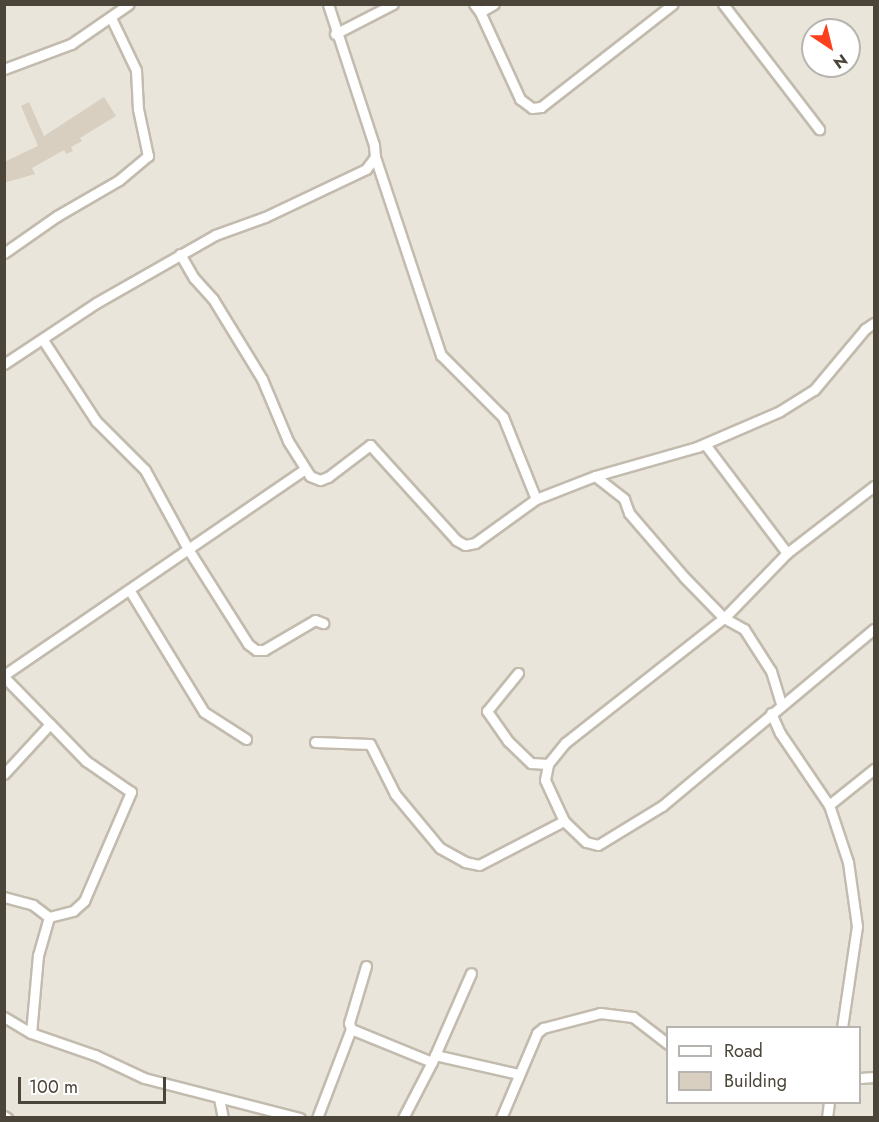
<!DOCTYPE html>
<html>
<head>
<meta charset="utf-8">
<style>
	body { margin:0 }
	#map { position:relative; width:879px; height:1122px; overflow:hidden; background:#f6f3ec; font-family:Jost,sans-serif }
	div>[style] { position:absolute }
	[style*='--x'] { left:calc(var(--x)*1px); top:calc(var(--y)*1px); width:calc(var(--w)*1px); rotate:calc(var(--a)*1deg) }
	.residential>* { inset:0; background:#eae5da }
	.building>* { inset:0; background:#d8cfc1 }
	.roads { filter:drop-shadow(2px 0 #c2bbae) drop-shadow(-2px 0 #c2bbae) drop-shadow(0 2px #c2bbae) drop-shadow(0 -2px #c2bbae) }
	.street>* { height:9px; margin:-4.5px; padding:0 4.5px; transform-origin:4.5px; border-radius:4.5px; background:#fff }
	span { translate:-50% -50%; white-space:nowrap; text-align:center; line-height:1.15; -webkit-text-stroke:4.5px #fff; paint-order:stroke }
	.frame { position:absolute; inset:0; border:6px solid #4b4439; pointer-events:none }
	.legend { position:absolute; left:666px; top:1026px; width:195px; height:78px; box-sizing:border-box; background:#fff; border:2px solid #b7b4b0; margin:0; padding:8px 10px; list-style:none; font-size:18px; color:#4b4439 }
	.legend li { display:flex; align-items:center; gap:12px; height:30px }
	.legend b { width:30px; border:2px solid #b7b4b0 }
	.north { position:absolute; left:801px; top:18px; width:60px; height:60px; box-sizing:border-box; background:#fff; border:2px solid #b7b4b0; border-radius:50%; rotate:145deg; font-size:16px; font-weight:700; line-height:24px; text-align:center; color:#4b4439 }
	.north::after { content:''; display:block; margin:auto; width:21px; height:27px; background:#fc3f1d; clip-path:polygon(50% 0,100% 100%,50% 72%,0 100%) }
	.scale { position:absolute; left:18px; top:1077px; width:148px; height:27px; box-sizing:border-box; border:3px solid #4b4439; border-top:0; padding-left:8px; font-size:18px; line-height:21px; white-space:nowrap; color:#4b4439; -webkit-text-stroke:4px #fff; paint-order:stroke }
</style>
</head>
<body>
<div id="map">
	<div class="residential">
		<i style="clip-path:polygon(evenodd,5px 5px,874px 5px,874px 1117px,5px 1117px,5px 5px,813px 30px,849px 30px,849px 66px,813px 66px,813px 30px,5px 5px,668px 1028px,860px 1028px,860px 1102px,668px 1102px,668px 1028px)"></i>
	</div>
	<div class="building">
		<i style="clip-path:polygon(104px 97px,116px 116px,80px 138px,82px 141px,71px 147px,73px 151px,66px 154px,64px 150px,32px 168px,35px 174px,4px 183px,4px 162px,38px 146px,21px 106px,29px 102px,44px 136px)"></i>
	</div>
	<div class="roads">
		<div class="street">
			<i style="--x:474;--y:4;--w:10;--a:53"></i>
			<i style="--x:480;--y:12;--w:16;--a:-30"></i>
			<i style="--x:723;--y:4;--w:158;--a:52.5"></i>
			<i style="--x:480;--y:12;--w:96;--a:65.3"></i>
			<i style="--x:520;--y:99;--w:15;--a:37"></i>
			<i style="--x:532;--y:108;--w:9;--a:-6"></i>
			<i style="--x:541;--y:107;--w:167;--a:-38"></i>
			<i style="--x:335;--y:34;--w:65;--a:-27.3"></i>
			<i style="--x:4;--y:69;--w:72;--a:-20.5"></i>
			<i style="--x:71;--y:44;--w:70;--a:-34.6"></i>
			<i style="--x:375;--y:157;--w:209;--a:71.6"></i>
			<i style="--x:441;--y:355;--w:88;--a:45"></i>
			<i style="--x:503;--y:417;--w:88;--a:68.1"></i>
			<i style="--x:4;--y:253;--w:65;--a:-34.9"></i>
			<i style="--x:57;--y:216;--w:72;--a:-30.1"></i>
			<i style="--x:119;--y:180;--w:38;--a:-40"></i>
			<i style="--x:148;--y:156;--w:48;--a:-102"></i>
			<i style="--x:138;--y:109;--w:39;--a:-93"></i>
			<i style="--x:136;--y:70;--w:55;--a:-115.6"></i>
			<i style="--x:180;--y:254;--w:28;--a:60"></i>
			<i style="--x:194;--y:278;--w:28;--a:48"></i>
			<i style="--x:213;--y:299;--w:94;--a:58.5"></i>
			<i style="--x:262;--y:379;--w:67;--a:67.2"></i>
			<i style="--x:288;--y:441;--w:41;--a:57.8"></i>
			<i style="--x:310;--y:476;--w:11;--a:22"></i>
			<i style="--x:320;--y:480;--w:9;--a:-21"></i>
			<i style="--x:328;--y:477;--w:53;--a:-37.3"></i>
			<i style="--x:370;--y:445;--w:128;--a:47.8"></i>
			<i style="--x:456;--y:540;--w:10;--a:29"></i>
			<i style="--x:465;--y:545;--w:10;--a:-11"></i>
			<i style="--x:475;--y:543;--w:75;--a:-35.8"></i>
			<i style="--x:536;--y:499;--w:63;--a:-21.3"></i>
			<i style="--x:595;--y:476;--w:37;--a:38"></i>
			<i style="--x:624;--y:499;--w:15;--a:70"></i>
			<i style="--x:629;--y:513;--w:84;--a:49.3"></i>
			<i style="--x:684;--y:577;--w:57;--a:45.7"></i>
			<i style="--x:724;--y:618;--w:23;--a:29"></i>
			<i style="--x:744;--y:629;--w:50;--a:57.3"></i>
			<i style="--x:771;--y:671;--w:34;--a:73"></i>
			<i style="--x:43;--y:340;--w:97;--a:56.8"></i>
			<i style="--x:96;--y:421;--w:69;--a:45"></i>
			<i style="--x:145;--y:470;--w:90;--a:61.4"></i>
			<i style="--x:188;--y:549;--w:112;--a:57.7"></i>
			<i style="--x:248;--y:644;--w:10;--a:37"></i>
			<i style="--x:256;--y:650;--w:8;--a:0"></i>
			<i style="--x:264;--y:650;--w:59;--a:-30.5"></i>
			<i style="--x:315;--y:620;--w:9;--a:21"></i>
			<i style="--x:4;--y:364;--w:110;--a:-33.5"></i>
			<i style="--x:96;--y:303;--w:137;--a:-29.7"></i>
			<i style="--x:215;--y:235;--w:53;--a:-19.8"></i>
			<i style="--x:265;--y:217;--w:112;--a:-25.4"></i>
			<i style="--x:366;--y:169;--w:15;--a:-53"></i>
			<i style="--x:375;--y:157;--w:12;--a:-95"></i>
			<i style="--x:374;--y:145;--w:148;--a:-108.1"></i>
			<i style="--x:595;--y:476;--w:106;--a:-15.9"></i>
			<i style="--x:697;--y:447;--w:90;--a:-23.4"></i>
			<i style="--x:780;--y:411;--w:40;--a:-32"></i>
			<i style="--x:814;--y:390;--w:80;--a:-50.1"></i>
			<i style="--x:865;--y:329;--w:11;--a:-34"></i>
			<i style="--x:787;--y:553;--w:110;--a:-37.6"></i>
			<i style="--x:130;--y:591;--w:142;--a:58.6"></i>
			<i style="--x:204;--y:712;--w:50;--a:32.7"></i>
			<i style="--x:518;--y:673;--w:49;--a:129.2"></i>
			<i style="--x:487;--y:711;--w:37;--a:55"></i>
			<i style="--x:508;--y:741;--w:32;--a:44"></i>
			<i style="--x:531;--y:763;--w:17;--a:3"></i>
			<i style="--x:4;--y:675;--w:363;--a:-34.4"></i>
			<i style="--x:4;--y:677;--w:66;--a:45.6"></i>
			<i style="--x:50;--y:724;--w:68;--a:132.6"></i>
			<i style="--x:771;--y:713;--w:22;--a:66"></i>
			<i style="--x:780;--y:733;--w:87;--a:55.8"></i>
			<i style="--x:829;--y:805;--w:60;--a:71.6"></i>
			<i style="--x:848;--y:862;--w:65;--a:82"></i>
			<i style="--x:857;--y:926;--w:103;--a:98.4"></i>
			<i style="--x:315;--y:742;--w:55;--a:2.1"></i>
			<i style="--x:370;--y:744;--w:56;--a:63.4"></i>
			<i style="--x:395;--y:794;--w:70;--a:50.2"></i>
			<i style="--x:440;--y:848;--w:29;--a:29"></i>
			<i style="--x:465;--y:862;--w:14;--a:12"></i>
			<i style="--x:479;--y:865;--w:96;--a:-27.4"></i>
			<i style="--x:564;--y:821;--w:30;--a:44"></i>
			<i style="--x:586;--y:842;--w:12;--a:14"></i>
			<i style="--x:598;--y:845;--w:75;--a:-31.4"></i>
			<i style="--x:662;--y:806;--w:276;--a:-39.9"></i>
			<i style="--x:829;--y:805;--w:58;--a:-38.7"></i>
			<i style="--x:564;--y:821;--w:45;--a:-114.9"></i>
			<i style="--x:545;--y:780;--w:16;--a:-79"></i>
			<i style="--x:548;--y:764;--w:27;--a:-51"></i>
			<i style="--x:565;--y:743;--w:202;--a:-38.2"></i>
			<i style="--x:724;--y:618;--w:91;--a:-45.9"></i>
			<i style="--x:787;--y:553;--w:136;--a:-127"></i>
			<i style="--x:4;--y:897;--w:30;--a:15"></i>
			<i style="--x:33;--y:905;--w:20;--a:37"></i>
			<i style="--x:49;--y:917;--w:40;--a:106"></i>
			<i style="--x:38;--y:955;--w:78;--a:95.1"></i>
			<i style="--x:49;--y:917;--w:25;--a:-14"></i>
			<i style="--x:73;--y:911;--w:15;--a:-42"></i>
			<i style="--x:84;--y:901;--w:119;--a:-66.7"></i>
			<i style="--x:131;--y:792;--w:55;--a:-145.4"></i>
			<i style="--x:86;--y:761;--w:52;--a:-134.2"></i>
			<i style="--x:366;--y:966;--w:59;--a:106.6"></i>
			<i style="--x:349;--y:1023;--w:6;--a:72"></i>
			<i style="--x:351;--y:1029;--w:87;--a:22.2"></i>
			<i style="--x:432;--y:1062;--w:63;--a:117.4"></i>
			<i style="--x:4;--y:1017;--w:31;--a:31"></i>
			<i style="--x:31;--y:1033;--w:68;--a:19"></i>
			<i style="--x:95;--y:1055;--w:54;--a:25.1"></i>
			<i style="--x:144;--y:1078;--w:161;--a:14.4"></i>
			<i style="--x:435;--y:1055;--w:85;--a:12.9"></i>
			<i style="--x:432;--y:1062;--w:97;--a:-66.3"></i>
			<i style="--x:860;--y:1078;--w:14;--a:-4"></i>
			<i style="--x:219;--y:1098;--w:20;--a:79"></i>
			<i style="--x:4;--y:1116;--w:4;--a:34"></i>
			<i style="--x:317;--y:1118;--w:95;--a:-69.1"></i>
			<i style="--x:501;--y:1118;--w:92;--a:-67"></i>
			<i style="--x:537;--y:1033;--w:8;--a:-40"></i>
			<i style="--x:543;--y:1028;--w:59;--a:-14.7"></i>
			<i style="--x:600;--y:1013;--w:33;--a:7"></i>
			<i style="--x:633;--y:1017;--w:44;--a:37.6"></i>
			<i style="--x:827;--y:1118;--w:16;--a:-83"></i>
		</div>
	</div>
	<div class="frame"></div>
	<ul class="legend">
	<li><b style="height:8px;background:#fff"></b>Road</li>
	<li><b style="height:16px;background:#d8cfc1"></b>Building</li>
	</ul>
	<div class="north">N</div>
	<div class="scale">100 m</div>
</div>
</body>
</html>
